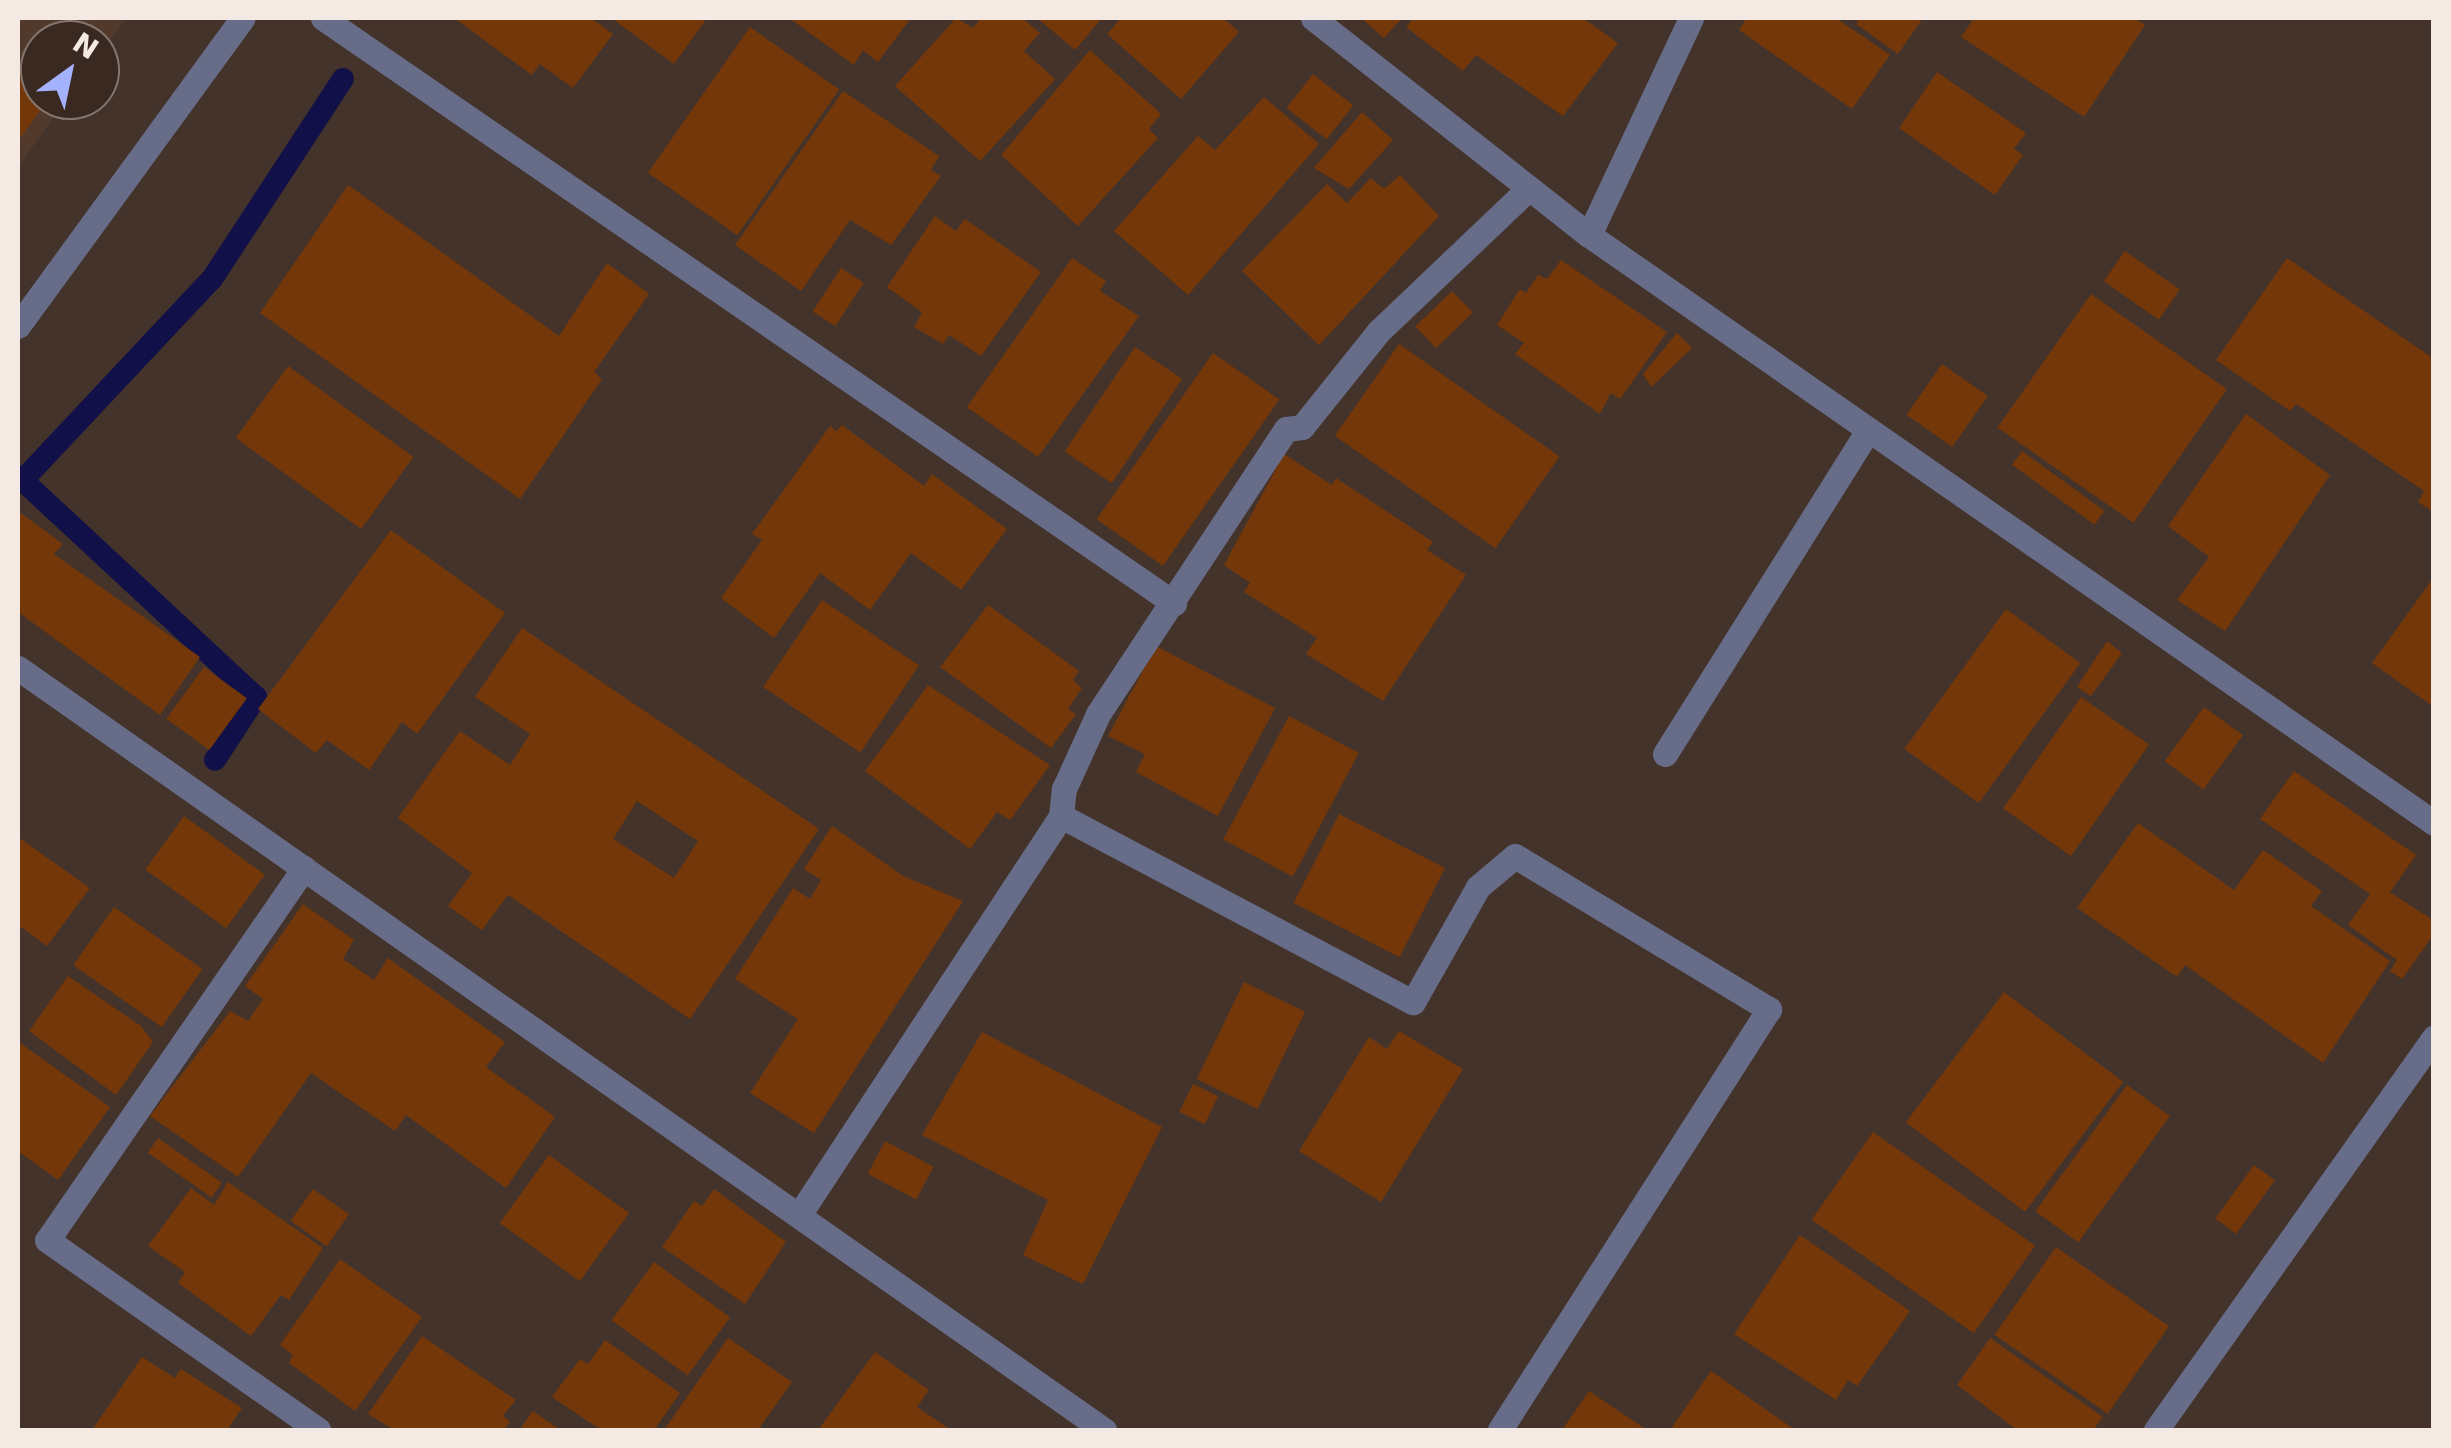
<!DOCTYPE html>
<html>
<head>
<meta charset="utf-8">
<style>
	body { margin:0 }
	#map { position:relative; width:2451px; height:1448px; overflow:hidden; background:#44332a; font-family:"DejaVu Sans",sans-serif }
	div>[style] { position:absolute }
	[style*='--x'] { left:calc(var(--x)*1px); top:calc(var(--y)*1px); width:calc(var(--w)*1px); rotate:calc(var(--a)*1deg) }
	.built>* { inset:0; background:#513a2c }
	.stream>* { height:22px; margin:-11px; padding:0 11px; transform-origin:11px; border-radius:11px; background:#121048 }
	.building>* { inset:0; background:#743709; transform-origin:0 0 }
	.minor>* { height:25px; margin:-12.5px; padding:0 12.5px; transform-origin:12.5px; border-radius:12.5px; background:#676d89 }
	.tertiary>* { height:25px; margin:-12.5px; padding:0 12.5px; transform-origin:12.5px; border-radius:12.5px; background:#676d89 }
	span { translate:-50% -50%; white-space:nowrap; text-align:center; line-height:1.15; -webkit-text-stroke:10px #3a2920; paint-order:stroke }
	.frame { position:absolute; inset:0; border:20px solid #f4e9e3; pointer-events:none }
	.north { position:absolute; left:20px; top:20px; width:100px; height:100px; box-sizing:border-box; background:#3a2920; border:2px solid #84766e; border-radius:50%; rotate:33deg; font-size:28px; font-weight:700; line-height:40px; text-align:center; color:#f4e9e3 }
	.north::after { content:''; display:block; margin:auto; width:35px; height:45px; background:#a4b1fc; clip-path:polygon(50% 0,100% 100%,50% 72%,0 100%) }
</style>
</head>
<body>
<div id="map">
	<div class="built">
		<i style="clip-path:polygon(18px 18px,126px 18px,100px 54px,100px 40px,40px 40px,40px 100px,66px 100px,18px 167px)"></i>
	</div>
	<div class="stream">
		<i style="--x:18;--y:476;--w:325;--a:42.9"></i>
		<i style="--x:256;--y:697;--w:75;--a:123.1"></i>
		<i style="--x:23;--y:480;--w:276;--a:-46.8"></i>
		<i style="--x:212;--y:279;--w:239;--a:-56.8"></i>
	</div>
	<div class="building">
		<i style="clip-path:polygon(454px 18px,591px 18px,613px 34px,573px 88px,540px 64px,532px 75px)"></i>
		<i style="clip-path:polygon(611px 18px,707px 18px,674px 64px)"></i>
		<i style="clip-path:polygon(789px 18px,911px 18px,878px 62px,863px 50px,854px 65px)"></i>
		<i style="clip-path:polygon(956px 18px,973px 28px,981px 18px,1022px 18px,1040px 33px,1024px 51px,1055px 79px,980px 161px,895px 86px)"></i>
		<i style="clip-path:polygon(1037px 18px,1102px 18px,1075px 50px)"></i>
		<i style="clip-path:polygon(1121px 18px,1223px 18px,1239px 32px,1181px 99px,1107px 34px)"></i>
		<i style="clip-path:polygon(1361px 18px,1402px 18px,1384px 38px)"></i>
		<i style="clip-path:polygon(1414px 18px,1583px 18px,1618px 43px,1563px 116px,1476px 55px,1463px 71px,1406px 27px)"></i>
		<i style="clip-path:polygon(1747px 18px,1836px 18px,1890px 55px,1852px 109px,1739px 30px)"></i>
		<i style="clip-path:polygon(1860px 18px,1923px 18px,1898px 54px,1856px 24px)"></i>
		<i style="clip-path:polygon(1974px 18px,2134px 18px,2145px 25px,2084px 117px,1961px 37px)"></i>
		<i style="left:750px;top:27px;width:109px;height:178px;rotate:35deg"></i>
		<i style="clip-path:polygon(35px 47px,40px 100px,48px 100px,18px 141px,18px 71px)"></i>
		<i style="clip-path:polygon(1090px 50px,1161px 114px,1149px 129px,1158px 138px,1078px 226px,1001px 155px)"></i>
		<i style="clip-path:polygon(1937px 72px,2026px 133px,2014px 149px,2023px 155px,1995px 195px,1899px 128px)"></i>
		<i style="left:1313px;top:74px;width:51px;height:43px;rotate:38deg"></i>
		<i style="clip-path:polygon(843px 91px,939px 156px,931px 170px,941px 176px,891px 245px,850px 220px,801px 291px,735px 245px)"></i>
		<i style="clip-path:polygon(1264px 97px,1319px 144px,1188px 295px,1114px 231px,1198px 136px,1215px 150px)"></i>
		<i style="clip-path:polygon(1362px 112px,1393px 140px,1349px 189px,1314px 168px)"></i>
		<i style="clip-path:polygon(1400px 175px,1439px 216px,1319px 345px,1242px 271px,1327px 184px,1347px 203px,1371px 178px,1384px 189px)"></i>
		<i style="clip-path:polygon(348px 185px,559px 336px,607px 263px,649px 294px,594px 372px,602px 379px,520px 499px,260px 313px)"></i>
		<i style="clip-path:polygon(935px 216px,956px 231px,965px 219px,1041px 272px,981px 356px,949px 335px,943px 344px,914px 327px,922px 312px,887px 287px)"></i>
		<i style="left:2125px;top:251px;width:67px;height:37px;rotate:35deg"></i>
		<i style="clip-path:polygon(1072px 258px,1106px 281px,1100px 291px,1139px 316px,1038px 457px,967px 407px)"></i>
		<i style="clip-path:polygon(2287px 258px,2434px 359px,2434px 512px,2418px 502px,2424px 491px,2296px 404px,2290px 411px,2216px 360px)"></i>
		<i style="clip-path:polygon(1561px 260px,1667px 332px,1620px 399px,1611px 393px,1600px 414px,1515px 354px,1524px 343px,1497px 325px,1520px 289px,1526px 293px,1538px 275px,1547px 279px)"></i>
		<i style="left:841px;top:268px;width:27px;height:52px;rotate:33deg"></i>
		<i style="left:1452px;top:291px;width:30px;height:51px;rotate:46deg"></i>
		<i style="left:2091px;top:294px;width:166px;height:163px;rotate:35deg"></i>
		<i style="clip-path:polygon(1677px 333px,1692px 348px,1651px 387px,1643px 374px)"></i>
		<i style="left:1399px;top:344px;width:196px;height:112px;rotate:35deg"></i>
		<i style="left:1135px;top:347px;width:57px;height:126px;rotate:34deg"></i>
		<i style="left:1213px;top:353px;width:81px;height:203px;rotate:35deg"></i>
		<i style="left:1942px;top:364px;width:56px;height:62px;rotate:35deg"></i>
		<i style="left:288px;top:366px;width:155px;height:89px;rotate:36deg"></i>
		<i style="clip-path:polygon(2246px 414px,2330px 475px,2225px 631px,2177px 600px,2209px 557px,2168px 526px)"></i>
		<i style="clip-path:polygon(842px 425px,924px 486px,932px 474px,1007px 529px,961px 590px,911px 553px,870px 610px,820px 573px,774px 638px,721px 598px,762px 540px,752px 534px,830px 426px,837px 431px)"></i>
		<i style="left:2022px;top:451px;width:102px;height:17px;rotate:36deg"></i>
		<i style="clip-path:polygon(1284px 454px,1332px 485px,1336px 478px,1433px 542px,1427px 550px,1466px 575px,1383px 701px,1306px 654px,1317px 638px,1244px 592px,1250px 583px,1224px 565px)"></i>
		<i style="clip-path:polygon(18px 511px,63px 544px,54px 554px,200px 657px,160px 715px,18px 612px)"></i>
		<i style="clip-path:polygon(391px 530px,505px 613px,417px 734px,402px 722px,369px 770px,327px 740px,316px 753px,258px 709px)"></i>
		<i style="clip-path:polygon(2434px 577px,2434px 707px,2372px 663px)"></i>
		<i style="left:822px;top:600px;width:117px;height:105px;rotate:34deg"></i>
		<i style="clip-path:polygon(988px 605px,1079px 671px,1073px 680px,1082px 688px,1068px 709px,1076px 714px,1051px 748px,940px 667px)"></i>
		<i style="left:2006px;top:609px;width:92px;height:173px;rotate:36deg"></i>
		<i style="clip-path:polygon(evenodd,522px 628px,819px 829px,690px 1019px,508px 895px,482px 930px,448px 906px,472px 873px,398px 818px,460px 731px,510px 765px,530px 734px,475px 697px,522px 628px,637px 801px,698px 841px,674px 878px,613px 839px,637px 801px)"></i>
		<i style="clip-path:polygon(2107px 641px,2122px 653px,2091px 696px,2077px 687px)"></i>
		<i style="clip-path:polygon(1156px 646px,1275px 708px,1218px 816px,1136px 772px,1145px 754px,1108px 736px)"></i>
		<i style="left:204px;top:667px;width:53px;height:64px;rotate:36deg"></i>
		<i style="clip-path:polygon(928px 685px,1050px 765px,1010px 820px,997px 812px,970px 849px,865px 771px)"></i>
		<i style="left:2081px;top:697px;width:83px;height:136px;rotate:35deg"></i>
		<i style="left:2204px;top:707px;width:48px;height:67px;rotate:36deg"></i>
		<i style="left:1289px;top:716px;width:79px;height:140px;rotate:28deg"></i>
		<i style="clip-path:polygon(2294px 771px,2416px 855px,2390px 892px,2434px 921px,2434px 934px,2402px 979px,2390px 971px,2397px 960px,2348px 925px,2370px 894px,2260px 819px)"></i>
		<i style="left:1339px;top:814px;width:119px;height:100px;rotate:27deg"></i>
		<i style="left:184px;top:816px;width:100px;height:66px;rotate:36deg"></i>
		<i style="clip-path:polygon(2138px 823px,2234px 890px,2263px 850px,2322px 891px,2311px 906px,2390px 961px,2323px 1063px,2185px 965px,2177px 977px,2077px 908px)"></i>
		<i style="clip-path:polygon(832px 826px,903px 876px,963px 901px,814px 1133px,750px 1093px,798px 1019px,735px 979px,793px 888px,810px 899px,821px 880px,804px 869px)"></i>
		<i style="clip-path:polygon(18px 837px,90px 888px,47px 946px,18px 925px)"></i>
		<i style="clip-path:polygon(303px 904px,354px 940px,343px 959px,374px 980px,388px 958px,505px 1042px,486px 1067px,555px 1117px,506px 1188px,406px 1115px,395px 1131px,311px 1073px,238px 1177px,150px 1116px,230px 1011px,248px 1021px,263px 999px,245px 986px)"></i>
		<i style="left:114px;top:907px;width:108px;height:71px;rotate:35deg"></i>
		<i style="clip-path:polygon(68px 976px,141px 1026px,153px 1042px,116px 1095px,29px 1031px)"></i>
		<i style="left:1244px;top:982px;width:68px;height:108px;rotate:26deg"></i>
		<i style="left:2004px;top:992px;width:149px;height:163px;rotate:37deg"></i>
		<i style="clip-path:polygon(1399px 1031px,1463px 1069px,1381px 1202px,1299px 1151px,1369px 1037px,1387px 1049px)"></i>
		<i style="clip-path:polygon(982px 1032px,1162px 1127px,1083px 1284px,1023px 1255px,1048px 1200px,922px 1135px)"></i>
		<i style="clip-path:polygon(20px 1043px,110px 1107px,58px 1180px,18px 1151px)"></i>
		<i style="left:1193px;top:1084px;width:28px;height:31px;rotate:26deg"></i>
		<i style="left:2127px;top:1085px;width:53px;height:156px;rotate:36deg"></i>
		<i style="left:1873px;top:1132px;width:198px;height:107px;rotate:35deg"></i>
		<i style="left:158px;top:1138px;width:78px;height:18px;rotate:35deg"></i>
		<i style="left:885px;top:1141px;width:55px;height:37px;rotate:28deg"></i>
		<i style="left:549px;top:1155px;width:99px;height:84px;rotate:36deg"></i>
		<i style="left:2254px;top:1165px;width:26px;height:66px;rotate:36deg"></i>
		<i style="clip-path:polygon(228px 1182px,323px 1248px,289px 1300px,281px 1295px,251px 1336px,178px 1283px,185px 1272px,148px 1246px,191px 1188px,214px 1205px)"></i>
		<i style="left:313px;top:1189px;width:44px;height:39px;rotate:35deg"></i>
		<i style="clip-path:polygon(714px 1189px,786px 1242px,745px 1304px,662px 1247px,694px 1201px,702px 1206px)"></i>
		<i style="clip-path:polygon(1800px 1235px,1910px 1311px,1857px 1386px,1848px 1380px,1836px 1400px,1734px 1334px)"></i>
		<i style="left:2056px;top:1247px;width:138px;height:107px;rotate:35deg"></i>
		<i style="clip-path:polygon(340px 1259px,422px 1317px,355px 1411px,289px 1363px,293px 1355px,280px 1345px)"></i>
		<i style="left:654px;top:1262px;width:94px;height:72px;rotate:36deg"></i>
		<i style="clip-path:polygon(422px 1336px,516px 1400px,503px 1416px,510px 1422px,504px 1430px,394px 1430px,368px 1414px)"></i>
		<i style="clip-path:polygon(728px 1338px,792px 1382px,758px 1430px,664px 1430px)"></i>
		<i style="clip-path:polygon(1990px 1338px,2103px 1417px,2093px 1430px,2017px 1430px,1957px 1385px)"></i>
		<i style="clip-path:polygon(605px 1340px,680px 1393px,654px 1430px,601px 1430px,552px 1397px,580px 1359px,588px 1364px)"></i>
		<i style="clip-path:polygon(875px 1352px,929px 1390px,917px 1407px,951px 1430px,818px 1430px)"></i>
		<i style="clip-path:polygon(142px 1357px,175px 1378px,181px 1369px,242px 1408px,227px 1430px,92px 1430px)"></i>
		<i style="clip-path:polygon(1711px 1371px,1795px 1430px,1670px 1430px)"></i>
		<i style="clip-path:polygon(1589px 1391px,1647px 1430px,1562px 1430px)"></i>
		<i style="clip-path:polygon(533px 1411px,560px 1430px,519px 1430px)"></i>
	</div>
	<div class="minor">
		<i style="--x:323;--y:18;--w:1033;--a:34.51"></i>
		<i style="--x:1313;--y:18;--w:351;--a:38.2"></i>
		<i style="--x:1589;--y:235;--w:1029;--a:34.83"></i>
		<i style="--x:1589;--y:235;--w:240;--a:-64.8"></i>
		<i style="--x:18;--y:668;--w:1327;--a:35.06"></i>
		<i style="--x:1665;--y:754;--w:382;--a:-57.9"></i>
		<i style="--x:1061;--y:816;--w:398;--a:27.9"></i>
		<i style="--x:1413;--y:1002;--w:132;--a:-60.5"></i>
		<i style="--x:1478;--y:887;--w:48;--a:-40"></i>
		<i style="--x:1515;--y:856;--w:297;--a:31.1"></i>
		<i style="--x:1769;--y:1009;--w:500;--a:122.6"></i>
		<i style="--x:304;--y:868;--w:452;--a:124.6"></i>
		<i style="--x:47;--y:1240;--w:331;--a:35"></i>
		<i style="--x:799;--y:1215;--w:477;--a:-56.7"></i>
		<i style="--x:1061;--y:816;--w:27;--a:-84"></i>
		<i style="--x:1064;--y:789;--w:82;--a:-65.6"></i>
		<i style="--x:1098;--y:714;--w:341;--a:-56.6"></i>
		<i style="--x:1286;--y:429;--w:16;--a:-7"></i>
		<i style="--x:1302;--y:427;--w:123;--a:-51.3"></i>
		<i style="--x:1379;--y:331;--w:207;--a:-43.6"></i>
		<i style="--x:2156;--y:1430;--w:481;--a:-54.7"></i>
	</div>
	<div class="tertiary">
		<i style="--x:18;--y:326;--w:381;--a:-53.9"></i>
	</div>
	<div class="frame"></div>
	<div class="north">N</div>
</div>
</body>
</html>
